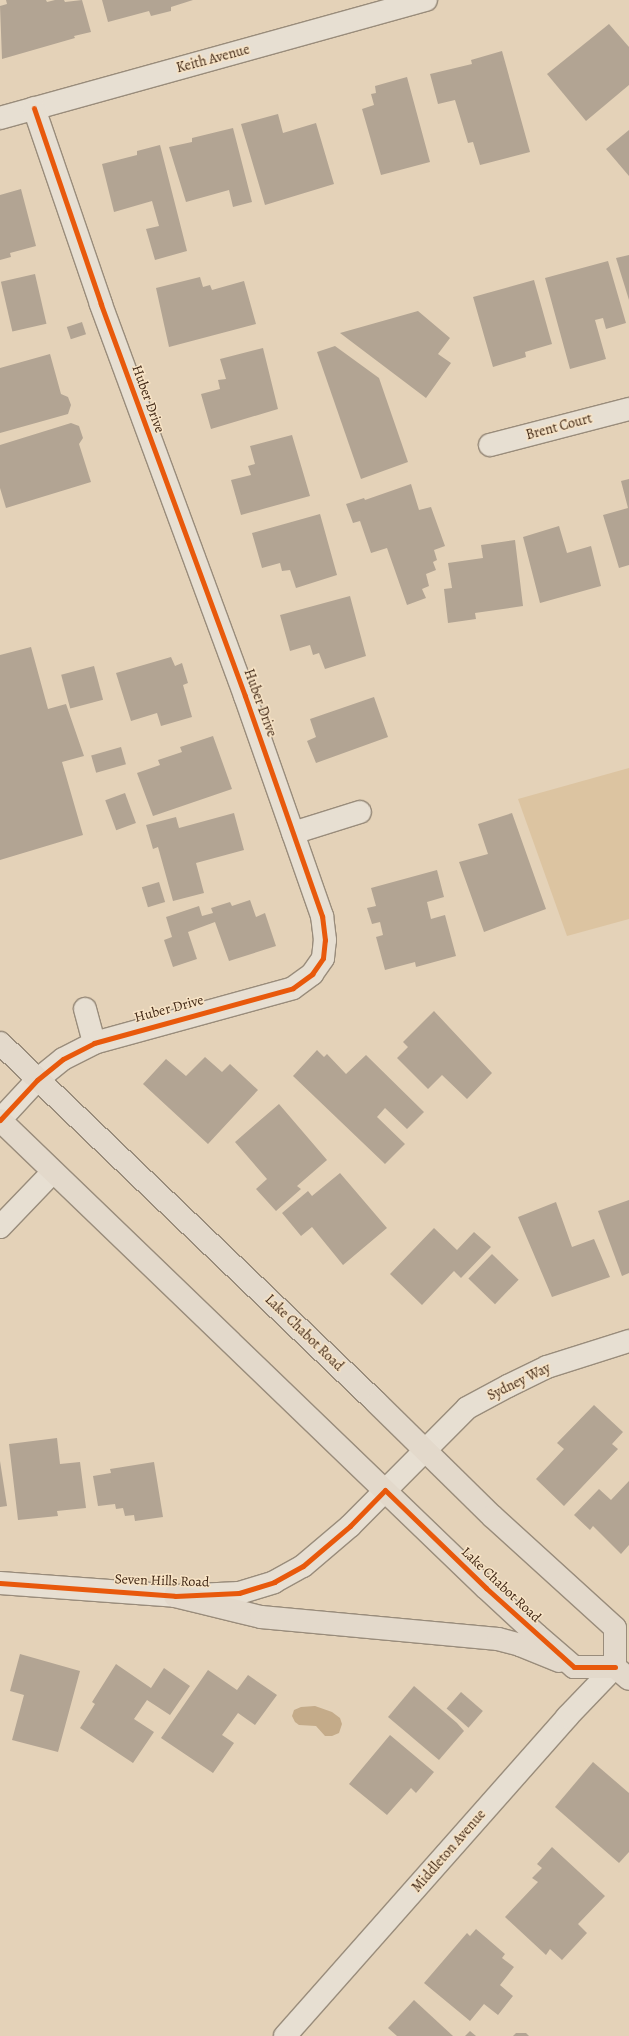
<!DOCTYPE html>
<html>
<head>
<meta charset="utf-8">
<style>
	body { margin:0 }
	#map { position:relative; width:629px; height:2036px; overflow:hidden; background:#e4d2b8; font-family:Alegreya,serif }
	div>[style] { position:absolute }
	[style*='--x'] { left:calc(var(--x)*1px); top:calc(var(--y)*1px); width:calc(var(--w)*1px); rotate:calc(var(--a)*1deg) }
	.green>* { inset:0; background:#dcc4a1 }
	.water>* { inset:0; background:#c4ab89 }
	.building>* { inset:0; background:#b2a493; transform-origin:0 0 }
	.roads { filter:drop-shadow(1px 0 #998c7b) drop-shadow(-1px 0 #998c7b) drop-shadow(0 1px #998c7b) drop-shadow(0 -1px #998c7b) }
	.minor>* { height:22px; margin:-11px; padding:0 11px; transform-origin:11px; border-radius:11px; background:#e7dfd2 }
	.major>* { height:22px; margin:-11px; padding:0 11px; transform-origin:11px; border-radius:11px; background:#e3d9cb }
	.cycleway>* { height:5px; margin:-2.5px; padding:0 2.5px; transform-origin:2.5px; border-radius:2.5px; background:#e8590c }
	span { translate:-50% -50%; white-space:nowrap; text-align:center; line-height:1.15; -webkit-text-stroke:3px #f8e4c6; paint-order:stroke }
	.street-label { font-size:14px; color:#3e2513 }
</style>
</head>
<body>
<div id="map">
	<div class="green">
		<i style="clip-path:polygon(629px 768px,629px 919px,567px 936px,518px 799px)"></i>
	</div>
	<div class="water">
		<i style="clip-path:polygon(315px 1706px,332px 1712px,340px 1718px,342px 1724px,339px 1733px,332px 1736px,325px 1736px,316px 1726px,299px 1725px,295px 1722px,292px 1716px,294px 1710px,301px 1707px)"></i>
	</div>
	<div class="building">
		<i style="clip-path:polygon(6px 0,46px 0,47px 2px,55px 0,64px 0,65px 2px,82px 0,91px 32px,74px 36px,75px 38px,2px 59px,0 6px,7px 4px)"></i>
		<i style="clip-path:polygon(102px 0,193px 0,171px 7px,171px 11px,151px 16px,149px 11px,108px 22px)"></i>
		<i style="clip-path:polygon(609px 24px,629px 47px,629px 85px,586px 121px,547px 74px)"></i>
		<i style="clip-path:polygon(502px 51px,530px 152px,480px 165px,473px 142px,468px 143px,455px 100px,438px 104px,430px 74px,472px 64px,471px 60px)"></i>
		<i style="clip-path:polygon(407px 77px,430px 162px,381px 175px,362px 109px,374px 105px,371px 94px,376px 93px,375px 86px)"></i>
		<i style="clip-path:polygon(278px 114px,283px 133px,316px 123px,334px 184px,265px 205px,241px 124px)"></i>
		<i style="clip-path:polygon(233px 128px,252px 202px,233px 207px,229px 190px,186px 202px,169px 147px,192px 142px,192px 138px)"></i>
		<i style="clip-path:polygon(629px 130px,629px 176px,606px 149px)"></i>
		<i style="clip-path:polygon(160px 145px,187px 251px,155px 260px,146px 229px,159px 226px,152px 201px,114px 212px,102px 164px,137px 155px,137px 151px)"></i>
		<i style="clip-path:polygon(21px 189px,36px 246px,10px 253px,11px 257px,0 260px,0 195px)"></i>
		<i style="clip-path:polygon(629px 255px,629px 300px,616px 258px)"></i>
		<i style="clip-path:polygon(608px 261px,626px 323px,606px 329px,603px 318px,595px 320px,606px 359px,570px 369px,545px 278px)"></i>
		<i style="left:35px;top:274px;width:51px;height:35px;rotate:77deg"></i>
		<i style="clip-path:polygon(200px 277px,203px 287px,210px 285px,212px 290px,244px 281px,256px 324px,169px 347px,156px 288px)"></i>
		<i style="clip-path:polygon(534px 280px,552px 344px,525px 352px,526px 357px,493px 367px,473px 297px)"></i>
		<i style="clip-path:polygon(418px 311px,450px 338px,438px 354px,451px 363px,426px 398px,340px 333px)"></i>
		<i style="left:82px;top:322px;width:13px;height:16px;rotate:72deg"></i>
		<i style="clip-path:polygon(335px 346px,379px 378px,408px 462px,361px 479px,317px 352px)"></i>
		<i style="clip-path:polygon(263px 348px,278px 409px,211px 429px,201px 394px,220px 389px,218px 380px,226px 379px,220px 359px)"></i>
		<i style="clip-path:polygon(50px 354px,61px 394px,68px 397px,71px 405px,68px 414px,0 433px,0 368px)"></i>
		<i style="clip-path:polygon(71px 423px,79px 426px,83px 438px,79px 444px,91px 482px,6px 508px,0 488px,0 445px)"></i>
		<i style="clip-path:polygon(292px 435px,310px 496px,241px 515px,231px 480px,251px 475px,248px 466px,255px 464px,250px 446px)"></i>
		<i style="clip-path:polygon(629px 479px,629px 565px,619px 568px,603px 515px,628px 508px,621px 481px)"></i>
		<i style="clip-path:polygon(411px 484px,419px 510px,431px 507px,445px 546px,434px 550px,437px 560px,433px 562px,436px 570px,426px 574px,429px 586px,422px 589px,426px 598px,407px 605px,387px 548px,371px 553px,360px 521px,353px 523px,346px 504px,364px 498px,365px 500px)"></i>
		<i style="clip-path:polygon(320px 514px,337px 575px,296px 588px,290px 570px,282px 571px,280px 563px,262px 568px,252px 533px)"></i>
		<i style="clip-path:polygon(559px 526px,567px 553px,591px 546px,601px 586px,540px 603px,523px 537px)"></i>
		<i style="clip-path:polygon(515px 540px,523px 606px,475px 613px,476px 619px,448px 623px,444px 589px,452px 588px,448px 563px,483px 558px,481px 545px)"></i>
		<i style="clip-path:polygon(350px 596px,366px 656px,325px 669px,319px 653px,313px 655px,310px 645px,290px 651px,280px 615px)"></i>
		<i style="clip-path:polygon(31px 647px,48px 709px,66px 704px,84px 756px,62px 762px,83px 835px,0 860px,0 655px)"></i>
		<i style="clip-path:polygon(171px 657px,175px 666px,182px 663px,188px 683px,183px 685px,192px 717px,161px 726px,157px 713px,131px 721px,116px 673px)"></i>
		<i style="left:94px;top:666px;width:35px;height:34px;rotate:75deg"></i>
		<i style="clip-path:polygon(374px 697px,388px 737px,316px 763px,307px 741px,316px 737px,310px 719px)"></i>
		<i style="clip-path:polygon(213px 736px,232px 789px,153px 816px,137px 773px,160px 765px,158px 760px,182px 752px,180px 747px)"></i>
		<i style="left:121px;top:747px;width:18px;height:31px;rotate:74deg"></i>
		<i style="left:125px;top:793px;width:32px;height:21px;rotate:70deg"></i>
		<i style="clip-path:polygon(234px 813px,244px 850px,196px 863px,204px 893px,173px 901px,158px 847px,153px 849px,146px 825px,176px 817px,179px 828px)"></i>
		<i style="clip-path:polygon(512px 813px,546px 909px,484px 932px,459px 862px,488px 854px,478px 824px)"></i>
		<i style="clip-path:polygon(437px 870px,444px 897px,427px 902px,431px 919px,445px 915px,456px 956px,416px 967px,415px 962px,385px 970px,376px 937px,383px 935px,380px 922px,372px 924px,367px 908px,376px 906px,371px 888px)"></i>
		<i style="left:159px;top:882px;width:21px;height:18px;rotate:73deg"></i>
		<i style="clip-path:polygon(250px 900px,256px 917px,265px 913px,276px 946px,229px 961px,215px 922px,188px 932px,197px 959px,173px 967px,164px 940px,172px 937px,166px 917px,199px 906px,202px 916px,213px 913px,211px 908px,230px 902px,232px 906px)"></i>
		<i style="clip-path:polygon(434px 1011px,492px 1073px,467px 1099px,442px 1075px,428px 1089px,397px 1058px,408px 1047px,403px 1042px)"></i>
		<i style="clip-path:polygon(317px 1050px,324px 1057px,327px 1054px,346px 1074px,366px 1055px,424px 1112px,407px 1129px,385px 1108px,377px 1117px,405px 1144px,385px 1164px,293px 1076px)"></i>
		<i style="clip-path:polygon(205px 1057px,222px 1072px,230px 1064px,258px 1090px,208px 1144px,143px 1084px,166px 1059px,186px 1076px)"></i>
		<i style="clip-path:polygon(279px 1104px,327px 1160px,297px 1186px,301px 1189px,276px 1211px,256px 1189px,267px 1179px,235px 1142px)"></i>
		<i style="clip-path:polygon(340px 1173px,387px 1228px,343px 1265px,312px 1227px,301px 1236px,282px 1213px,308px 1191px,312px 1196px)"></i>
		<i style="clip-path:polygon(629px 1200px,629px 1273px,622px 1276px,598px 1211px)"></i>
		<i style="clip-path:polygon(556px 1202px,572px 1247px,594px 1239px,610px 1277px,552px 1297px,518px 1217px)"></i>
		<i style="clip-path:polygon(434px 1228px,457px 1250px,474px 1232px,491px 1247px,461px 1278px,454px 1271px,422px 1305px,390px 1274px)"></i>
		<i style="left:492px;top:1254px;width:37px;height:34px;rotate:44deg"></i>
		<i style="clip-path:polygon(594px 1405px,623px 1432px,612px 1444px,618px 1449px,564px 1506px,536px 1479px,564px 1449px,557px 1443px)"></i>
		<i style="clip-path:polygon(57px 1438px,60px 1464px,80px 1462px,86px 1508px,57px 1511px,58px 1516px,18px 1520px,9px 1444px)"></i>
		<i style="clip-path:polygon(0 1461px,7px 1506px,0 1507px)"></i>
		<i style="clip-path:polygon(154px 1462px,163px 1517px,135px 1521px,134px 1515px,125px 1516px,123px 1508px,116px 1509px,115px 1504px,98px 1506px,93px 1476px,111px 1473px,110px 1469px)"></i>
		<i style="clip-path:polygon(629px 1481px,629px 1545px,621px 1554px,593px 1526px,590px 1530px,574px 1515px,599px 1489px,611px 1500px)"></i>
		<i style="clip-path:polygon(20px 1654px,80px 1671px,58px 1752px,12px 1740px,24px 1695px,10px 1691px)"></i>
		<i style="clip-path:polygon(116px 1664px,151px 1688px,164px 1668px,190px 1686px,170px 1715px,147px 1700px,134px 1719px,154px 1732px,133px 1763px,80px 1728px,95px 1704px,92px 1702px)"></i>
		<i style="clip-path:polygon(208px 1670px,237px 1690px,248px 1675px,277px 1695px,255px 1725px,238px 1713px,222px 1735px,234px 1743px,213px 1773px,161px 1738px)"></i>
		<i style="clip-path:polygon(414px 1686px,457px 1723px,464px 1731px,439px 1760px,388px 1717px)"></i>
		<i style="left:461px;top:1692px;width:29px;height:22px;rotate:41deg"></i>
		<i style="clip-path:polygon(390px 1735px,434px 1772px,416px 1793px,411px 1788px,387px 1815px,349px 1784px)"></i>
		<i style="clip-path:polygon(593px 1762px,629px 1793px,629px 1852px,619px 1863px,555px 1807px)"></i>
		<i style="clip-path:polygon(552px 1847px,605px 1896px,578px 1924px,587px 1933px,562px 1960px,550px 1949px,546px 1955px,505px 1917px,538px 1882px,532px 1878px,542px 1868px,537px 1864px)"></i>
		<i style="clip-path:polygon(476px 1929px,505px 1954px,502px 1958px,514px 1967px,500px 1985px,513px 1996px,498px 2015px,484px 2004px,470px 2021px,424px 1983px,467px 1933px,470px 1936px)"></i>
		<i style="clip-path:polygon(414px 2000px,453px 2036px,397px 2036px,388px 2028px)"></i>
		<i style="clip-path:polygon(470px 2031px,476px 2036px,465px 2036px)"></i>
		<i style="clip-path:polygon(516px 2033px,526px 2033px,529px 2036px,513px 2036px)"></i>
	</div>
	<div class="roads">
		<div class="minor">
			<i style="--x:0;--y:118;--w:442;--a:-15.5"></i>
			<i style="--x:490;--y:445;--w:144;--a:-14.5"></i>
			<i style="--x:293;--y:833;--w:70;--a:-17.4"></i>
			<i style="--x:85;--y:1009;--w:35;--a:75"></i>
			<i style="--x:0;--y:1120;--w:54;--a:-47.2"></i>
			<i style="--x:37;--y:1080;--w:33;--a:-39"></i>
			<i style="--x:63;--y:1059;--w:35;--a:-27"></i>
			<i style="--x:94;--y:1043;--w:206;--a:-15.4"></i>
			<i style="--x:293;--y:988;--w:24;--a:-36"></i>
			<i style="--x:312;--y:974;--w:19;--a:-55"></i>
			<i style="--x:323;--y:958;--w:18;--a:-84"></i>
			<i style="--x:325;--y:940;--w:24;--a:-97"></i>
			<i style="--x:322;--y:916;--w:233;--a:-109.3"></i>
			<i style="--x:245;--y:696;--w:418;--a:-110.2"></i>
			<i style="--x:101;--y:304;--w:207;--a:-108.9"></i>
			<i style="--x:0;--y:1227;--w:76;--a:-46.1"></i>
			<i style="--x:0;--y:1583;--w:175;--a:4.2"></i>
			<i style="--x:175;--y:1596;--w:64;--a:-2.7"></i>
			<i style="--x:239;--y:1593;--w:37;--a:-17"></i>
			<i style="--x:274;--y:1582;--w:33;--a:-29"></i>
			<i style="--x:303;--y:1566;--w:62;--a:-40.4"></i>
			<i style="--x:350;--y:1526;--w:166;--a:-45.2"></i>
			<i style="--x:467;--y:1408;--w:47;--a:-28.2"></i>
			<i style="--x:508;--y:1386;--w:43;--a:-26"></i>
			<i style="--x:547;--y:1367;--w:86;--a:-17.6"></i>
			<i style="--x:285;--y:2036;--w:426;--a:-48.5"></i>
			<i style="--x:567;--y:1717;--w:69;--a:-46.2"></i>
		</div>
		<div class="major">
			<i style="--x:0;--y:1043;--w:521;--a:43.68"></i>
			<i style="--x:377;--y:1403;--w:161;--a:44.5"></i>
			<i style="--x:492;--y:1516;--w:166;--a:42.3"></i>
			<i style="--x:615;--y:1628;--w:39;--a:90"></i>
			<i style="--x:0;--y:1120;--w:675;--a:43.92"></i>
			<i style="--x:486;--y:1588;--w:69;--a:42.7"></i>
			<i style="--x:537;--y:1635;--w:49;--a:40.9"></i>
			<i style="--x:574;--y:1667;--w:41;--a:0"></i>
			<i style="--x:615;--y:1667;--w:18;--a:41"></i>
			<i style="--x:175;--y:1596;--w:89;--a:13.7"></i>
			<i style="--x:261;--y:1617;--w:238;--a:5.3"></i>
			<i style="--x:498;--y:1639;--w:23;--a:15"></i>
			<i style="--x:520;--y:1645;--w:42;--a:22.3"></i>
		</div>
	</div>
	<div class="cycleway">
		<i style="--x:0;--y:1120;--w:54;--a:-47.2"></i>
		<i style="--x:37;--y:1080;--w:33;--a:-39"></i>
		<i style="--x:63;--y:1059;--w:35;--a:-27"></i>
		<i style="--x:94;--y:1043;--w:206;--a:-15.4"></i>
		<i style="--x:293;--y:988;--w:24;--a:-36"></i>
		<i style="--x:312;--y:974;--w:19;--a:-55"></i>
		<i style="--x:323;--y:958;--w:18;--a:-84"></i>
		<i style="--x:325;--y:940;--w:24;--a:-97"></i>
		<i style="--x:322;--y:916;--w:233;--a:-109.3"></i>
		<i style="--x:245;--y:696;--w:418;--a:-110.2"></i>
		<i style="--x:101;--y:304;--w:207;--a:-108.9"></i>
		<i style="--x:0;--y:1583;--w:175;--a:4.2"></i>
		<i style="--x:175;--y:1596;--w:64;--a:-2.7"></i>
		<i style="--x:239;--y:1593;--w:37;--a:-17"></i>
		<i style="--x:274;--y:1582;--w:33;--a:-29"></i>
		<i style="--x:303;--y:1566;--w:62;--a:-40.4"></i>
		<i style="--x:350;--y:1526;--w:50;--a:-45.8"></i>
		<i style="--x:385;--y:1490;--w:141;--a:44.1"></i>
		<i style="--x:486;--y:1588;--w:118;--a:41.9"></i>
		<i style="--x:574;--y:1667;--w:41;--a:0"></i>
	</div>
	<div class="street-label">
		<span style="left:213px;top:59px;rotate:-15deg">Keith Avenue</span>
		<span style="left:148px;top:399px;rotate:70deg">Huber Drive</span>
		<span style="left:559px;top:427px;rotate:-15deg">Brent Court</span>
		<span style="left:260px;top:703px;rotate:70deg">Huber Drive</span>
		<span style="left:169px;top:1009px;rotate:-15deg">Huber Drive</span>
		<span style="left:304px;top:1333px;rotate:44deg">Lake Chabot Road</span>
		<span style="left:519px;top:1382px;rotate:-26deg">Sydney Way</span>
		<span style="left:162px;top:1581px;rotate:2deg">Seven Hills Road</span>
		<span style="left:501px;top:1585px;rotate:43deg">Lake Chabot Road</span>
		<span style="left:449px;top:1851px;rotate:-49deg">Middleton Avenue</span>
	</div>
</div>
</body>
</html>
